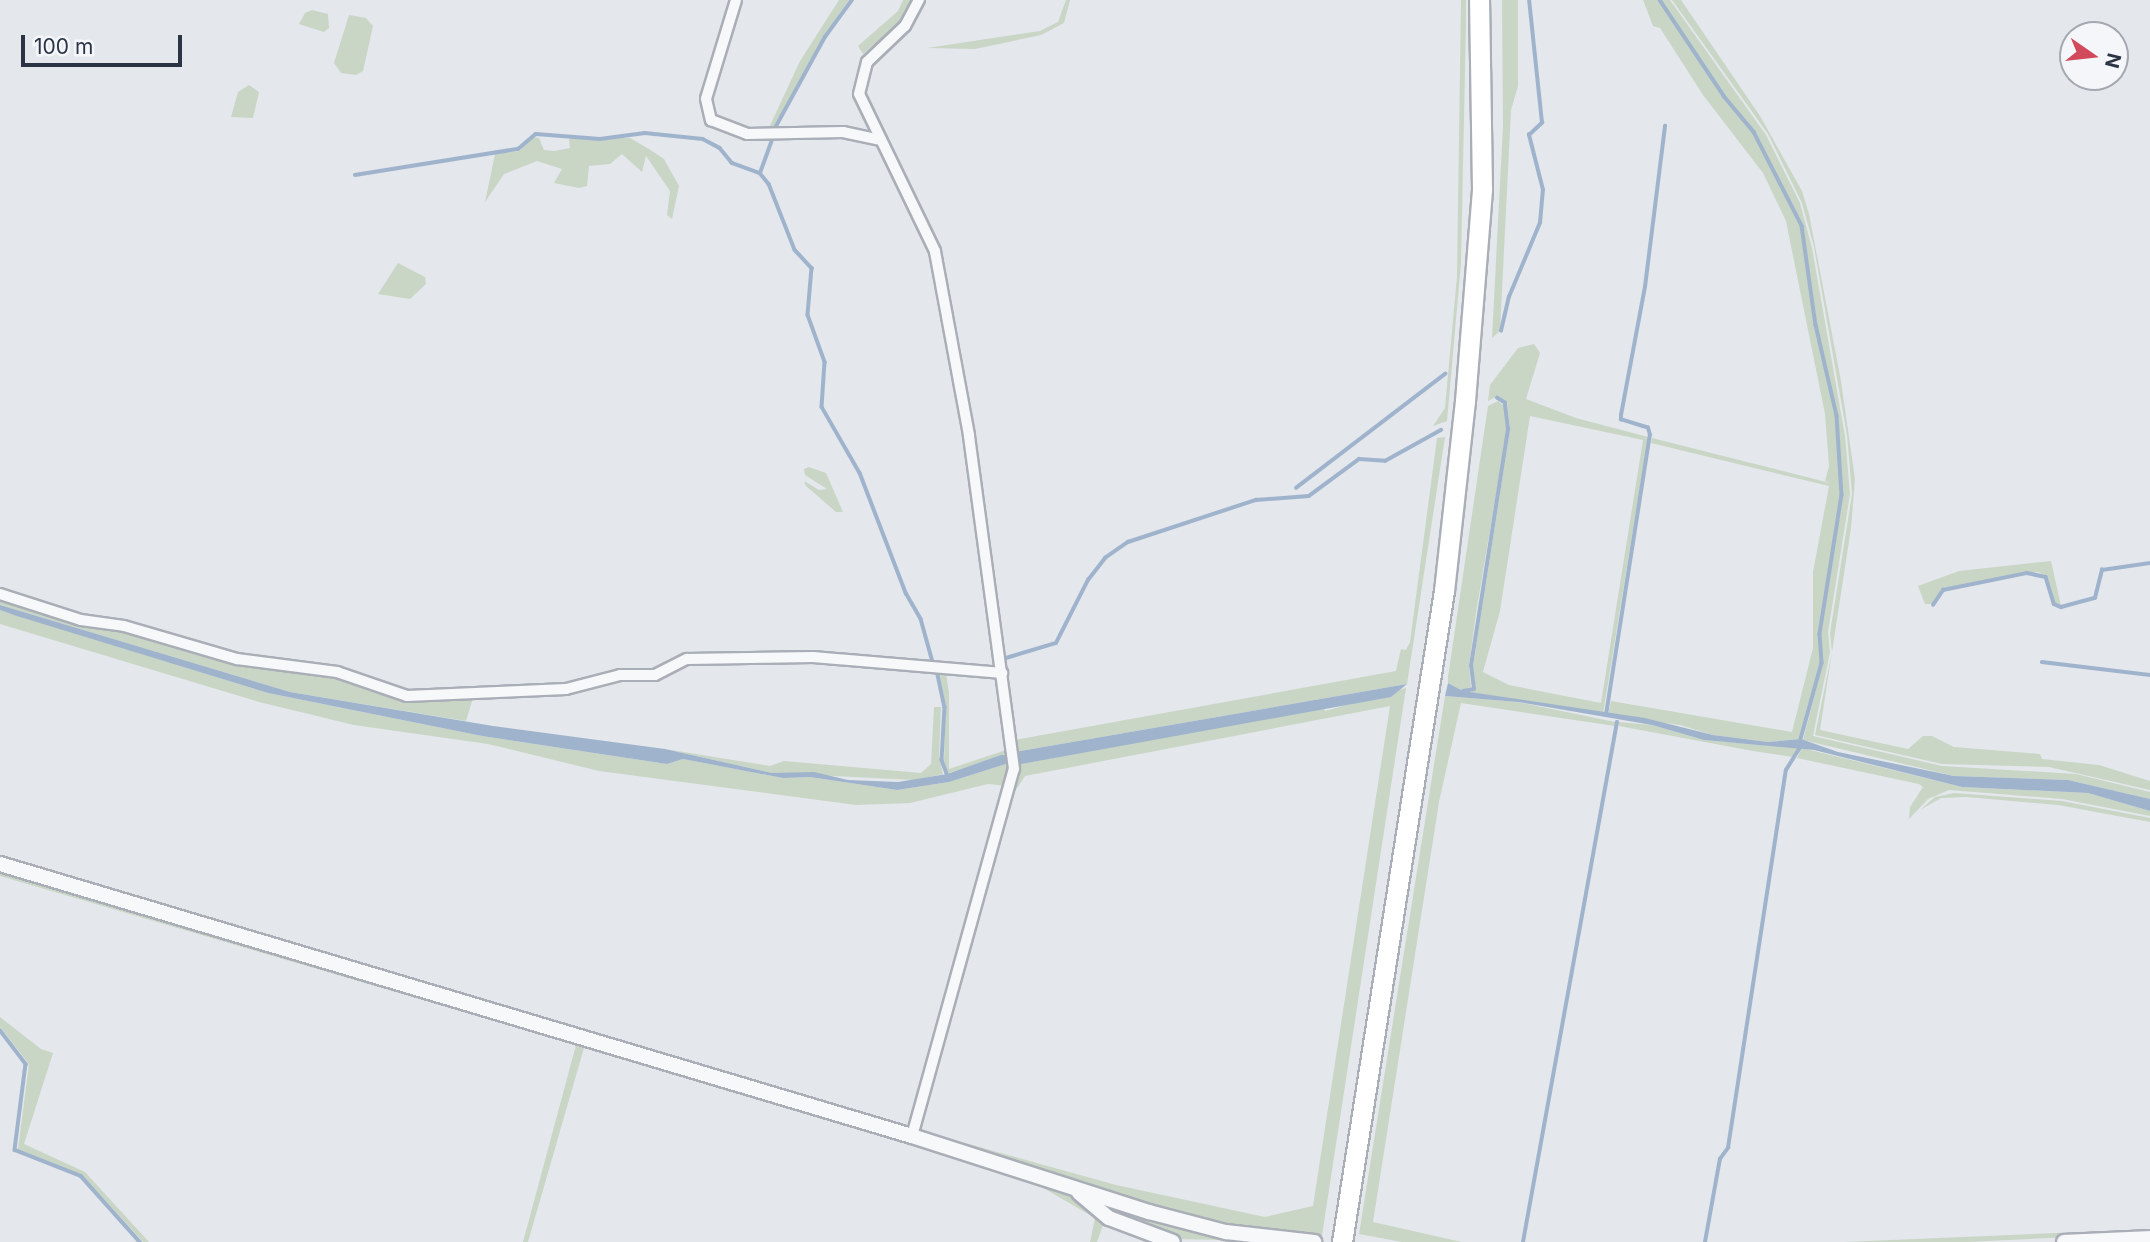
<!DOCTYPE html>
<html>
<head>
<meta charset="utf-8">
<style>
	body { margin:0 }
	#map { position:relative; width:2150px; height:1242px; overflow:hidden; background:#e4e7ec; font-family:Inter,sans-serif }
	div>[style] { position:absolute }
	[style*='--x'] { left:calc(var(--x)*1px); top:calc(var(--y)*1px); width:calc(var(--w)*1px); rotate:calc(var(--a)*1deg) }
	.green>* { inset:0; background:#c9d6c5 }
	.water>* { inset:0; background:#9fb4cc }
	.stream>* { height:3.5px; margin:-1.75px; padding:0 1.75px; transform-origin:1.75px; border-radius:1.75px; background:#9fb4cc }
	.roads { filter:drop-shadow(2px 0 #a9aeb7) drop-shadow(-2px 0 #a9aeb7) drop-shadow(0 2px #a9aeb7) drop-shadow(0 -2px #a9aeb7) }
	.minor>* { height:10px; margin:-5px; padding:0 5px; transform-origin:5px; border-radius:5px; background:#f7f8fa }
	.tertiary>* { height:14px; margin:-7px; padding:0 7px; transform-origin:7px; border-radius:7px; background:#f7f8fa }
	.trunk>* { height:19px; margin:-9.5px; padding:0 9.5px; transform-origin:9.5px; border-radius:9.5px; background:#fff }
	span { translate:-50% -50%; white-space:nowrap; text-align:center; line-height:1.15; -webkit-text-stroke:7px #f4f6f9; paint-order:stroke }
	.north { position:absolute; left:2059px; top:21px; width:70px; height:70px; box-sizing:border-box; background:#f4f6f9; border:2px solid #a4a8b1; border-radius:50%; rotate:104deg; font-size:19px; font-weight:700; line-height:28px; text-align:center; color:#2b3445 }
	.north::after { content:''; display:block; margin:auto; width:24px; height:32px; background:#d1495b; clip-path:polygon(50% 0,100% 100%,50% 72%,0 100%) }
	.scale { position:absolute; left:21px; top:35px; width:161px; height:32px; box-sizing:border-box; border:4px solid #2b3445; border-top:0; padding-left:9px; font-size:21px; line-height:24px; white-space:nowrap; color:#2b3445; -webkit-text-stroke:5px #f4f6f9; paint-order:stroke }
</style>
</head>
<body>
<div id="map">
	<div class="green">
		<i style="clip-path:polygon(839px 0,849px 0,824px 36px,772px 131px,767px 132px,800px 61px)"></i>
		<i style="clip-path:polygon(903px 0,913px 0,902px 21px,863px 54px,858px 46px,898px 11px)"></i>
		<i style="clip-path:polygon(1066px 0,1070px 0,1064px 23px,1041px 35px,975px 49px,927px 48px,1040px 31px,1058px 22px)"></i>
		<i style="clip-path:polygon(1461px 0,1466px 0,1466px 20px,1461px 263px,1447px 421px,1433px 426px,1445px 408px,1457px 276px)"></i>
		<i style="clip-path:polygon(1502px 0,1518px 0,1518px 86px,1511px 110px,1500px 331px,1492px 338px,1503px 126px)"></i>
		<i style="clip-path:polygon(1643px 0,1659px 0,1723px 96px,1753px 133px,1801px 227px,1815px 326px,1834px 403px,1842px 495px,1819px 634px,1821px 663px,1800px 739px,1768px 742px,1713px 735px,1680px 725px,1608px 715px,1611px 701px,1792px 732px,1813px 648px,1813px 572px,1829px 486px,1651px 443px,1652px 438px,1830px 483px,1825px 481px,1829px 466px,1825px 414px,1786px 221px,1763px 173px,1703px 95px,1660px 28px,1653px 26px)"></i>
		<i style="clip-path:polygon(1661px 0,1670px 0,1766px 135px,1800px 203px,1812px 248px,1845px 436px,1850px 494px,1828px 632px,1830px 652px,1813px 736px,1942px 766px,2076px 774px,2150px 792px,2150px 799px,2068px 780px,1954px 776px,1803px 740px,1823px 663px,1821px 634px,1843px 495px,1838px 416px,1817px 325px,1803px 226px,1755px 131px,1724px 95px)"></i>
		<i style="clip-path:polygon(1672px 0,1681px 0,1760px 116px,1802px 191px,1809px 214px,1841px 381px,1855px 479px,1851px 528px,1820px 730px,1908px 749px,1923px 736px,1932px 736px,1954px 747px,2040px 754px,2042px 759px,2099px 765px,2150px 781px,2150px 790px,2049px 767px,1942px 764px,1815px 735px,1832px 652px,1830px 633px,1852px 494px,1847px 435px,1814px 247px,1802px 203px,1768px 134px)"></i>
		<i style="clip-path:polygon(312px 10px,328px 14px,329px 28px,324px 32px,299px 24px,305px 13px)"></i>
		<i style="clip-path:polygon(349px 15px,366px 18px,373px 26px,363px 71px,356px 75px,341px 73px,334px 63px)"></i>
		<i style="clip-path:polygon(249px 85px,259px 92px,253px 118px,231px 117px,238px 92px)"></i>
		<i style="clip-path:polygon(533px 137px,539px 138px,544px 150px,554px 151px,570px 148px,569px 139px,582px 138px,630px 138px,649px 149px,664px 159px,679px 186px,672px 219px,667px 215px,670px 191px,646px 156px,642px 172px,622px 154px,610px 164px,589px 166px,587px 186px,579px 188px,554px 183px,562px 169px,537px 161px,504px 174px,485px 202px,495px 154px,519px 151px)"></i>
		<i style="clip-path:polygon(398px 263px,425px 277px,426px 284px,410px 299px,378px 294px)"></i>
		<i style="clip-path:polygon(evenodd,1534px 344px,1540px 353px,1526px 399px,1576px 418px,1648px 437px,1603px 714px,1469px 692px,1476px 690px,1473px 666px,1510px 429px,1507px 402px,1498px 396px,1488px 401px,1490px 385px,1518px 348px,1534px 344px,1530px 416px,1643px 440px,1601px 703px,1509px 685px,1483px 672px,1500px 611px,1530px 416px)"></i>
		<i style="clip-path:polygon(1498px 401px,1505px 407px,1507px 429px,1476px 613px,1469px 666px,1471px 687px,1461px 690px,1448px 683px,1448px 677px,1488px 406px)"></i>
		<i style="clip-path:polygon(1445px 437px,1407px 684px,1015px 752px,1014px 740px,1396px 671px,1401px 649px,1406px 650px,1410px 642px,1437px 438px)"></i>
		<i style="clip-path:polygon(809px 467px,826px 473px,843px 512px,836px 512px,806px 486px,804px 481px,819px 490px,827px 489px,805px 475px,804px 469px)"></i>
		<i style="clip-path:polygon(2051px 561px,2061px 606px,2055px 603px,2047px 576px,2038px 572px,1943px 588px,1932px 604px,1925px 604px,1918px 586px,1959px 571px)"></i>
		<i style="clip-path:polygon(0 597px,107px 626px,330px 674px,379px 692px,473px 698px,466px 721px,290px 692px,0 605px)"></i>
		<i style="clip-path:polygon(0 610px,268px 693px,482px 736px,667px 764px,683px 759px,783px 778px,810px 777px,897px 790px,949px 782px,1009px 763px,1007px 786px,988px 784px,910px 803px,856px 805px,599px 771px,488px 744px,354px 725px,259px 702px,0 624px)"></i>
		<i style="clip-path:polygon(939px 674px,946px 674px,949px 693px,949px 769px,1006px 750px,1008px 755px,948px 773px,944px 760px,946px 706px)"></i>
		<i style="clip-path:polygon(1406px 688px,1321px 1242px,1176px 1239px,1114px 1216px,1095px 1201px,1177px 1216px,920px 1135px,918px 1130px,1116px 1185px,1265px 1217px,1313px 1206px,1390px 706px,1025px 776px,1012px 796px,1016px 765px,1323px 707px,1325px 711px)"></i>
		<i style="clip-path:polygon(1445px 696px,1518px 702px,1615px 722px,1615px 726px,1461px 703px,1439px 802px,1373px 1222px,1462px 1242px,1402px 1242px,1359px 1234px)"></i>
		<i style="clip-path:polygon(934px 707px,941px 707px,939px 756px,943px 774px,915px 780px,772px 773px,665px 749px,770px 766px,784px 761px,921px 773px,931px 764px)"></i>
		<i style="clip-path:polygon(1619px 722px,1652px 725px,1704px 740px,1798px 748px,1793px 757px,1753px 751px,1619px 726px)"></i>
		<i style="clip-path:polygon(1802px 748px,1962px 787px,2088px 793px,2150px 811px,2150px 816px,2062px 799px,1949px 790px,1928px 799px,1909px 819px,1910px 807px,1923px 787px,1919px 784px,1797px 758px)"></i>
		<i style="clip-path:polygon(1954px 793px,2062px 801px,2150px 818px,2150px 822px,2058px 805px,1967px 797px,1941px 798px,1920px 810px,1935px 797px)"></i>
		<i style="clip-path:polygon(0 869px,1050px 1185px,1154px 1242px,1103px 1225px,1097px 1242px,1090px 1242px,1095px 1218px,1033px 1182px,584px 1048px,528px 1242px,523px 1242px,576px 1045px,0 876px)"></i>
		<i style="clip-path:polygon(0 1017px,41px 1049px,53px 1053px,24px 1144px,85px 1172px,149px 1242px,143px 1242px,82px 1175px,18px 1149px,29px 1064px,0 1027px)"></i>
		<i style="clip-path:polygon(2150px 1229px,2150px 1233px,1967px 1242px,1844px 1242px)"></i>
	</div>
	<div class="water">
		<i style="clip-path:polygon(0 605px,290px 692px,493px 726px,665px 749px,772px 773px,814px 772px,848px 780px,898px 782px,947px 774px,1001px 755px,1008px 755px,1009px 763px,949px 782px,897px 790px,810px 777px,783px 778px,683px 759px,667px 764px,482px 736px,268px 693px,17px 616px,0 610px)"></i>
		<i style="clip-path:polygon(1448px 683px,1463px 691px,1645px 718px,1713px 735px,1768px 742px,1801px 739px,1838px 752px,1954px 776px,2068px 780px,2150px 799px,2150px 811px,2088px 793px,1962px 787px,1814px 750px,1704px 740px,1652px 725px,1518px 702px,1445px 696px)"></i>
		<i style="clip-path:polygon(1407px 684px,1391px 697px,1016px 765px,1015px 752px)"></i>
	</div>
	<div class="stream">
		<i style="--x:1660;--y:0;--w:115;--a:56.3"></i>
		<i style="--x:1724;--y:96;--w:47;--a:50.2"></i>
		<i style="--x:1754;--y:132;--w:106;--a:62.9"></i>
		<i style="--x:1802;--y:226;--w:100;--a:82"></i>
		<i style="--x:1816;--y:325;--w:93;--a:77"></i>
		<i style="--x:1837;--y:416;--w:79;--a:86.4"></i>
		<i style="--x:1842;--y:495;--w:141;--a:99"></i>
		<i style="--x:1820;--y:634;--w:29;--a:86"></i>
		<i style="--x:1822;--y:663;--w:79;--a:105.4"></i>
		<i style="--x:774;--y:130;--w:106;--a:-61.3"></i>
		<i style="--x:825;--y:37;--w:46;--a:-53.9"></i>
		<i style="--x:760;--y:173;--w:35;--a:-70"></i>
		<i style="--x:355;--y:175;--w:165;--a:-9.1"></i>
		<i style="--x:518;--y:149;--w:23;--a:-40"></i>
		<i style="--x:536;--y:134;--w:64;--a:4.5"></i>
		<i style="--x:600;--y:139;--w:45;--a:-7.6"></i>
		<i style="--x:645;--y:133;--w:58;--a:5.9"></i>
		<i style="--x:703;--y:139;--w:19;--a:28"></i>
		<i style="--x:720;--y:148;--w:19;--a:51"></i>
		<i style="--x:732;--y:163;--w:30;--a:20"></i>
		<i style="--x:760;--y:173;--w:14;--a:51"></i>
		<i style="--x:769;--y:184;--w:71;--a:68.5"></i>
		<i style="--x:795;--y:250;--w:25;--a:47"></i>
		<i style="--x:812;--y:268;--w:47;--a:94.9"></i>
		<i style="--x:808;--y:315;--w:50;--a:70.1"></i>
		<i style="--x:825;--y:362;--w:45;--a:93.8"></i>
		<i style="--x:822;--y:407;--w:76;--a:60.1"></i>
		<i style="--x:860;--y:473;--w:129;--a:69"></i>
		<i style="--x:906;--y:593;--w:30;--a:60"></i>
		<i style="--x:921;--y:619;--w:49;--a:74.5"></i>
		<i style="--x:1501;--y:331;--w:35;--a:-77"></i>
		<i style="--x:1509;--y:297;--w:80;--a:-67.3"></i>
		<i style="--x:1540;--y:223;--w:33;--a:-85"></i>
		<i style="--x:1543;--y:190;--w:57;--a:-104.3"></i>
		<i style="--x:1529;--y:135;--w:18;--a:-43"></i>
		<i style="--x:1542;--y:123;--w:124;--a:-96"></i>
		<i style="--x:1296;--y:488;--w:188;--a:-37.4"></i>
		<i style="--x:1933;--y:605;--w:18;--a:-56"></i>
		<i style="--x:1943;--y:590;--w:86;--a:-11.4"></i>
		<i style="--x:2027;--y:573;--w:19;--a:12"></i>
		<i style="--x:2046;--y:577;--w:28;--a:73"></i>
		<i style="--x:2054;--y:604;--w:8;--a:23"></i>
		<i style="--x:2061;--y:607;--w:35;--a:-15"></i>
		<i style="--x:2095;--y:598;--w:29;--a:-76"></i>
		<i style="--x:2102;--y:570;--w:49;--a:-8.3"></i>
		<i style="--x:1006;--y:658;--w:52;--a:-16.7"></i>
		<i style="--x:1056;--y:643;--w:71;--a:-63.1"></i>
		<i style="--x:1088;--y:580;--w:28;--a:-52"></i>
		<i style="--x:1105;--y:558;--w:28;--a:-35"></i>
		<i style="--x:1128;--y:542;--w:135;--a:-18.2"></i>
		<i style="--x:1256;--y:500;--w:53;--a:-4.3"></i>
		<i style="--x:1309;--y:496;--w:62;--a:-36.5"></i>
		<i style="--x:1359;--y:459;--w:26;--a:4"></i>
		<i style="--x:1385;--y:461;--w:64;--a:-29"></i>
		<i style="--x:2042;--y:662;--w:109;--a:6.9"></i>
		<i style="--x:938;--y:675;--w:33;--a:78"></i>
		<i style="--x:945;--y:707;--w:53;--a:93.2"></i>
		<i style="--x:942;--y:760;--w:15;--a:70"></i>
		<i style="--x:1463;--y:691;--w:11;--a:-10"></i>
		<i style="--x:1474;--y:689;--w:23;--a:-97"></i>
		<i style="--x:1471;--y:666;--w:240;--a:-81.1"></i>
		<i style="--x:1508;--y:429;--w:26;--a:-97"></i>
		<i style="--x:1505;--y:403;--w:9;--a:-148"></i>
		<i style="--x:1606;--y:715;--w:283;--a:-81.1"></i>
		<i style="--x:1650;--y:435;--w:7;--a:-106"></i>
		<i style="--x:1648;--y:428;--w:28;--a:-163"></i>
		<i style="--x:1621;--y:420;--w:5;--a:-90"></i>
		<i style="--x:1621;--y:415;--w:130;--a:-79.4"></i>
		<i style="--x:1645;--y:287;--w:162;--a:-82.9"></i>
		<i style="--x:0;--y:1030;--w:43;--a:52.6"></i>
		<i style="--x:26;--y:1064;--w:87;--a:97.3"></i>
		<i style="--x:15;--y:1150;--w:71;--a:21.5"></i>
		<i style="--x:81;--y:1176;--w:89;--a:48.2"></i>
		<i style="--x:1523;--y:1242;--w:528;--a:-79.75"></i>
		<i style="--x:1705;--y:1242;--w:84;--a:-79.8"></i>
		<i style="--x:1720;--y:1159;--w:14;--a:-54"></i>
		<i style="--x:1728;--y:1148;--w:382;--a:-81.3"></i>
		<i style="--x:1786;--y:770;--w:26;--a:-58"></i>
	</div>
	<div class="roads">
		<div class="minor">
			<i style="--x:736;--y:0;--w:103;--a:106.9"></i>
			<i style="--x:706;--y:99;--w:22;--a:77"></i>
			<i style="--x:711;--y:120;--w:39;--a:21"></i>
			<i style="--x:747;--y:134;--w:96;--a:-1.2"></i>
			<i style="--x:843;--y:132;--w:39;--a:12"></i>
			<i style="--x:0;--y:594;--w:85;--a:17.8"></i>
			<i style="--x:81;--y:620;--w:43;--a:7.9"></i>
			<i style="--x:124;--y:626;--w:118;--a:16.3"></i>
			<i style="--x:237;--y:659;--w:101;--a:7.4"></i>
			<i style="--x:337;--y:672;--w:74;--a:18.9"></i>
			<i style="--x:407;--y:696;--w:159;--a:-2.5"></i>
			<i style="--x:566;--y:689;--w:56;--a:-14.5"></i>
			<i style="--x:620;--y:675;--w:35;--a:0"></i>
			<i style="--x:655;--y:675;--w:36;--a:-27"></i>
			<i style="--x:687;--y:659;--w:126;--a:-0.9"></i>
			<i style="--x:813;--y:657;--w:190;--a:4.8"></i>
			<i style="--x:912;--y:1136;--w:381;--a:-74.5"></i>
			<i style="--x:1014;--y:769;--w:337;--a:-97.7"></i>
			<i style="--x:969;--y:435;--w:187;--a:-100.5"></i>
			<i style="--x:935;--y:251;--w:174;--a:-115.8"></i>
			<i style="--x:859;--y:94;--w:33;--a:-76"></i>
			<i style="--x:867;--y:62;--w:52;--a:-43.5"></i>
			<i style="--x:905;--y:26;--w:30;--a:-62"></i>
		</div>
		<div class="tertiary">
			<i style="--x:0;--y:864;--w:952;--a:16.61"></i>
			<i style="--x:912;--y:1136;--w:249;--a:17.8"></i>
			<i style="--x:1149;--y:1212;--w:80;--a:14.6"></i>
			<i style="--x:1226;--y:1232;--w:89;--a:6.5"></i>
			<i style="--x:1079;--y:1193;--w:39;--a:40"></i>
			<i style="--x:1109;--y:1218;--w:68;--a:20.6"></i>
			<i style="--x:2064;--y:1242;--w:86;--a:-2.7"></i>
		</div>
		<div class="trunk">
			<i style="--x:1342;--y:1242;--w:659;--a:-81.1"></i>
			<i style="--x:1444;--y:591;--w:191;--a:-83.7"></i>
			<i style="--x:1465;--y:401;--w:213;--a:-85.4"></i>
			<i style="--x:1482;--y:189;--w:189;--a:-90.9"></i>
		</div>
	</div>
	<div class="north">N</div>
	<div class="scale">100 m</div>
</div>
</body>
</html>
